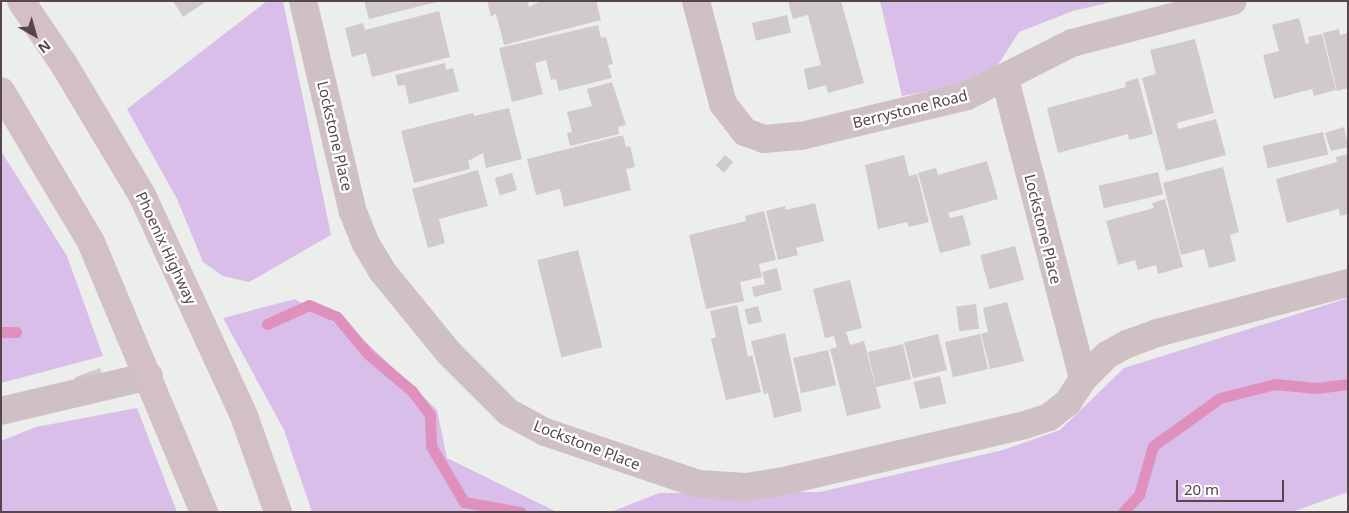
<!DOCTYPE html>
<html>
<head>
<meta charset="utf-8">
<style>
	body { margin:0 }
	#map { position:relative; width:1349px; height:513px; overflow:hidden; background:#eceeec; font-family:"Noto Sans",sans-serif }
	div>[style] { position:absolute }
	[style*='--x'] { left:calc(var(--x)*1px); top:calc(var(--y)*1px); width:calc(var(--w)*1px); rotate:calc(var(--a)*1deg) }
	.green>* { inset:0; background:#d8bee8 }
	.stream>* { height:11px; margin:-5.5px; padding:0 5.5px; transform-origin:5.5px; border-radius:5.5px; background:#e090bd }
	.building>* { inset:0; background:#d0caca; transform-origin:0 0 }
	.minor>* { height:28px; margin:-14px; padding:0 14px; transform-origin:14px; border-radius:14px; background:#cfc0c5 }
	.secondary>* { height:28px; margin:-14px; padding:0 14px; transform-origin:14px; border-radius:14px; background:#d3c0c5 }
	span { translate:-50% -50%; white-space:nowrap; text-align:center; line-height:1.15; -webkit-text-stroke:4.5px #fff; paint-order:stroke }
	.street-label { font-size:15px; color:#57464b }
	.frame { position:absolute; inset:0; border:2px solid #57464b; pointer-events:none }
	.north { position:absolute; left:10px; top:10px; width:50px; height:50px; -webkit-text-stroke:4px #fff; paint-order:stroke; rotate:142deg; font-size:14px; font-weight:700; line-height:20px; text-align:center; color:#57464b }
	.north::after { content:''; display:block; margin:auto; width:18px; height:22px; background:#57464b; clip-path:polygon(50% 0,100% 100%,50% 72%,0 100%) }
	.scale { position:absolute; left:1176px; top:480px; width:108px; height:22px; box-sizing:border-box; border:2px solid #57464b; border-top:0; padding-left:6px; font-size:15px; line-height:18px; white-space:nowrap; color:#57464b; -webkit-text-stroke:4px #fff; paint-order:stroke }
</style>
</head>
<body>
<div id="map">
	<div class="green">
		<i style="clip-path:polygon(267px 1px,283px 1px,331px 235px,249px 282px,223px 276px,203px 262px,177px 199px,127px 109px)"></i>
		<i style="clip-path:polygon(880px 1px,1115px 1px,1073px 11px,1019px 32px,996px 68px,966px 84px,902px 96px)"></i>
		<i style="clip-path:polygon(1px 151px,67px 256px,103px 356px,1px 383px)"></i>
		<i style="clip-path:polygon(1348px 298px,1348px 492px,1292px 512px,611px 512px,659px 493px,820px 492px,1003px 450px,1060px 430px,1124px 368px)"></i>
		<i style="clip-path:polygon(295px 299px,367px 343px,437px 410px,447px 458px,557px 512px,312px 512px,284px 430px,223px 318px)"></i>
		<i style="clip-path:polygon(137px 408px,177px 512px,1px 512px,1px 441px,36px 427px)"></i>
	</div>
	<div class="stream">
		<i style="--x:267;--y:324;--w:46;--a:-24.3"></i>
		<i style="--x:309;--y:305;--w:30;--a:23"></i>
		<i style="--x:337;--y:317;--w:48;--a:50"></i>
		<i style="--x:368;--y:354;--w:57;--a:40.1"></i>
		<i style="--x:412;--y:391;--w:30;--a:53"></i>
		<i style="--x:430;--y:415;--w:31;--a:88"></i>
		<i style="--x:431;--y:446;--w:65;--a:59.5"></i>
		<i style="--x:464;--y:502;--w:57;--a:10.1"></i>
		<i style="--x:1;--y:332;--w:15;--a:0"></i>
		<i style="--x:1123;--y:512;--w:23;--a:-47"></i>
		<i style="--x:1139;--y:495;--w:51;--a:-74.1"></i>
		<i style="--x:1153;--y:446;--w:82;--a:-35.6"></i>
		<i style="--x:1220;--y:398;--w:57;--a:-14.3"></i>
		<i style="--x:1275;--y:384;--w:41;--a:5.6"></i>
		<i style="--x:1316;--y:388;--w:32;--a:-7"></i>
	</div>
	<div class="building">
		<i style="clip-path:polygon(173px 1px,207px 1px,183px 17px)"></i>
		<i style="clip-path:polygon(364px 1px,437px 1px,437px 2px,369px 19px)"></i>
		<i style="clip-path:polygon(487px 1px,528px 1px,529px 7px,541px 1px,596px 1px,601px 20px,504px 45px,496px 14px,491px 16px)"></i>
		<i style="clip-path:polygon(788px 1px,841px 1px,864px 83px,828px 93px,826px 85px,808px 90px,804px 69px,821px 65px,808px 15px,793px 19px)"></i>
		<i style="clip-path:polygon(439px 11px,450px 57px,372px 77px,366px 53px,352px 57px,345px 28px,363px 23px,365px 30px)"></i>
		<i style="left:787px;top:15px;width:18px;height:36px;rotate:77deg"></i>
		<i style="clip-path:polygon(1299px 18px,1306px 44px,1309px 43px,1308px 37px,1322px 34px,1336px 90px,1314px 96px,1312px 89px,1274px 99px,1263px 55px,1279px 51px,1272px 25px)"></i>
		<i style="clip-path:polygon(598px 25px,601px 38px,606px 37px,613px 64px,608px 65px,612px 78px,559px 91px,556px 79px,551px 80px,546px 60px,535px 63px,543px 94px,512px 102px,499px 48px)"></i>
		<i style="clip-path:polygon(1339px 29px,1340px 35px,1348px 33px,1348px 88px,1337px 91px,1323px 33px)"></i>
		<i style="clip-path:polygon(1195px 39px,1214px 113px,1177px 123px,1178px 129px,1216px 119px,1226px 155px,1166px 171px,1142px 78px,1156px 74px,1150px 50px)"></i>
		<i style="clip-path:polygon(445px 63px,446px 70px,453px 68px,459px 91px,409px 104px,405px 85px,398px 86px,395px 75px)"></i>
		<i style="clip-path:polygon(1138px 78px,1153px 134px,1129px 140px,1128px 134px,1058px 153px,1047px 108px,1126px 87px,1125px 82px)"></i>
		<i style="clip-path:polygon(612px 82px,626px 125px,618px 127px,619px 134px,570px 146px,567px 133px,572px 132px,567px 112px,592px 106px,587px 89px)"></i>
		<i style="clip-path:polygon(509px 108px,522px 159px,486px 168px,483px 153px,468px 161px,470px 169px,414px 183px,401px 131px,473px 113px,474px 116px)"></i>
		<i style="clip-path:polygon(1344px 127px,1348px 147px,1331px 151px,1325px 133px)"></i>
		<i style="left:1323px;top:132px;width:23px;height:62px;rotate:77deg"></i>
		<i style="clip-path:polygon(619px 136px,623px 136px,626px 147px,630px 146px,635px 167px,626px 169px,631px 190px,564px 207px,560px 189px,536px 195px,527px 159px)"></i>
		<i style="clip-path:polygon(1348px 154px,1348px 214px,1340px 216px,1339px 209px,1287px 223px,1276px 179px,1337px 162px,1336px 157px)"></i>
		<i style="left:725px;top:155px;width:11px;height:14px;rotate:41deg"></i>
		<i style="clip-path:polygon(904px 155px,909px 176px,917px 174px,929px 222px,909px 227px,907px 222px,878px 229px,865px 165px)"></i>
		<i style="clip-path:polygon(987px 161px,998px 199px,948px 213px,950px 218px,963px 215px,971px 245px,940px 253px,918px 173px,936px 168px,938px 175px)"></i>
		<i style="clip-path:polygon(1223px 167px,1239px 232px,1230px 235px,1236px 261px,1209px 268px,1204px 249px,1181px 255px,1163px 183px)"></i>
		<i style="clip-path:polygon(478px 170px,488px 206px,439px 219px,445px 243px,428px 248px,412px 189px)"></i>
		<i style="left:1158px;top:172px;width:23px;height:61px;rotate:77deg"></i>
		<i style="left:512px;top:173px;width:18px;height:18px;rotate:74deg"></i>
		<i style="clip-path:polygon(1165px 199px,1183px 267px,1158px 274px,1156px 265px,1138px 270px,1135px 260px,1118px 265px,1106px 221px,1154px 208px,1152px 203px)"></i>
		<i style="clip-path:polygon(815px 203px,824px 241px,796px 248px,798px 255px,778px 260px,766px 211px,785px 206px,786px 210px)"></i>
		<i style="clip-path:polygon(764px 211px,776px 260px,759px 264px,762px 277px,740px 282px,744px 301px,706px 309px,689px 235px,746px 221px,745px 216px)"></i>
		<i style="left:1015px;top:246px;width:35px;height:36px;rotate:75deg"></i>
		<i style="left:578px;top:250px;width:100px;height:42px;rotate:76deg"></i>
		<i style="clip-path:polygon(777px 268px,782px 290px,754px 297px,752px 287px,765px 284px,762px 272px)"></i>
		<i style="clip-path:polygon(850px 280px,862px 328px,846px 332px,850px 345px,864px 341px,881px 408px,847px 416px,830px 349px,837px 347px,834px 336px,825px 338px,813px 289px)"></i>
		<i style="clip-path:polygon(1007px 302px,1024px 361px,990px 369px,981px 334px,988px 332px,983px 308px)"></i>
		<i style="left:976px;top:304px;width:25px;height:20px;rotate:83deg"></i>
		<i style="clip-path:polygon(737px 305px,748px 357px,752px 355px,761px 392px,726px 400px,711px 339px,716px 337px,710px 311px)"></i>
		<i style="left:758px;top:306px;width:16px;height:14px;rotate:76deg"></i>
		<i style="clip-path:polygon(785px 333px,802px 411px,774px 418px,768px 393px,764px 394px,751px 341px)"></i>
		<i style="left:938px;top:334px;width:37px;height:35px;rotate:76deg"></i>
		<i style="left:980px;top:334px;width:36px;height:36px;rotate:77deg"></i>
		<i style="left:903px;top:344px;width:36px;height:36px;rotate:77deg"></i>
		<i style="left:828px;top:350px;width:36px;height:36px;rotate:77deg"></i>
		<i style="left:100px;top:368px;width:12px;height:27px;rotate:70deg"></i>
		<i style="left:940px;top:376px;width:28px;height:27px;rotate:77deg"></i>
	</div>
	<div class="minor">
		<i style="--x:303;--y:1;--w:217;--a:76.7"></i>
		<i style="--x:353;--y:212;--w:35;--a:68"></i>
		<i style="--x:366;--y:244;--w:31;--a:59"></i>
		<i style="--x:382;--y:271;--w:106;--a:50.7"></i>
		<i style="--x:449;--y:353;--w:83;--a:45"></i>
		<i style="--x:508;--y:412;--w:42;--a:28.4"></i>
		<i style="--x:545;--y:432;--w:163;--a:18.7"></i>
		<i style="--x:699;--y:484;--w:47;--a:3.7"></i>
		<i style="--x:746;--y:487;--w:38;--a:-9"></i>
		<i style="--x:784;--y:481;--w:247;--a:-13.1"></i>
		<i style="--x:1025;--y:425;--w:25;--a:-18"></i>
		<i style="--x:1049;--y:417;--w:24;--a:-38"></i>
		<i style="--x:1068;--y:402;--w:27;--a:-57"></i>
		<i style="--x:1083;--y:379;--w:34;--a:-45"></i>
		<i style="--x:1107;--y:355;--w:23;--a:-29"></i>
		<i style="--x:1127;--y:344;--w:32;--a:-20"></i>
		<i style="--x:1157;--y:333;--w:197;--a:-14.7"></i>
		<i style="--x:696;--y:1;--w:106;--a:75.3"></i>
		<i style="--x:723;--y:104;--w:36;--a:52"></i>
		<i style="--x:745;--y:132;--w:20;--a:20"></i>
		<i style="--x:764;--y:139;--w:37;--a:-5"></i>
		<i style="--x:801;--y:136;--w:171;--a:-13.5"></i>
		<i style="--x:967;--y:96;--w:118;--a:-26.8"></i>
		<i style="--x:1072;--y:43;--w:166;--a:-14.6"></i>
		<i style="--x:1005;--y:79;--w:310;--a:75.4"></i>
		<i style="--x:1;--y:411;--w:152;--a:-13.3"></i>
	</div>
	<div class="secondary">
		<i style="--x:21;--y:1;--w:75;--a:55.9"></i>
		<i style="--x:63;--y:63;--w:154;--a:59.1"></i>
		<i style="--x:142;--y:195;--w:243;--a:65.2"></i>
		<i style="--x:244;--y:416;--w:102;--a:70.5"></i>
		<i style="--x:1;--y:91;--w:176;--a:59.2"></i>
		<i style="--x:91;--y:242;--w:293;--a:67.3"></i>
	</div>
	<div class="street-label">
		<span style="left:910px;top:109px;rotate:-14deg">Berrystone Road</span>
		<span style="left:335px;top:136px;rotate:77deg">Lockstone Place</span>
		<span style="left:1043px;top:229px;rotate:76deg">Lockstone Place</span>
		<span style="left:166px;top:248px;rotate:65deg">Phoenix Highway</span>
		<span style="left:587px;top:445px;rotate:21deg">Lockstone Place</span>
	</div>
	<div class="frame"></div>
	<div class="north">N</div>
	<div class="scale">20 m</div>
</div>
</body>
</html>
